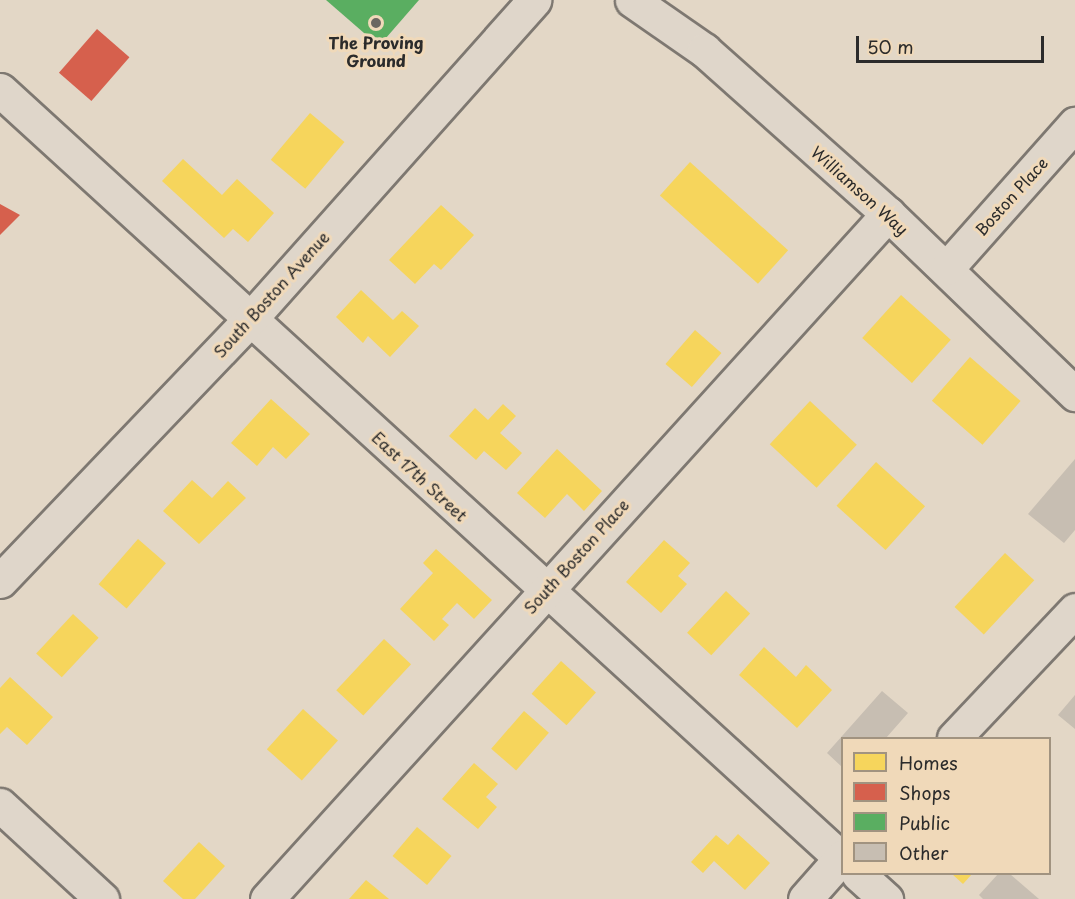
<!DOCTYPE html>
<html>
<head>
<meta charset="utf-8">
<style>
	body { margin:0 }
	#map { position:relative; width:1075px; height:899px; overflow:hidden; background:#e3d7c6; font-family:"Playpen Sans",sans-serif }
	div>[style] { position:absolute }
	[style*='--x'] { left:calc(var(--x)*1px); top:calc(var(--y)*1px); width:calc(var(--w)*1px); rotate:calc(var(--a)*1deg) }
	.homes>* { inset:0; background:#f6d55c; transform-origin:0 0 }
	.shops>* { inset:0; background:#d6604d; transform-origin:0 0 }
	.public>* { inset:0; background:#5aae61 }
	.building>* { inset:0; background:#c7beb2 }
	.roads { filter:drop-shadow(2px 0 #7e7871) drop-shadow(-2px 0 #7e7871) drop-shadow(0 2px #7e7871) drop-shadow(0 -2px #7e7871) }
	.minor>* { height:33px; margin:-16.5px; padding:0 16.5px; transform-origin:16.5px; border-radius:16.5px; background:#dfd6ca }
	.dots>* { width:16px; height:16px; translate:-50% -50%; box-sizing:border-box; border:3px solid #f0d9b9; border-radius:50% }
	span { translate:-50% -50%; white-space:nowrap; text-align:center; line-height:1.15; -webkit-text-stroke:6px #f0d9b9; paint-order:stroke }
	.poi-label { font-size:16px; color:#2b2b2b; font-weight:700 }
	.street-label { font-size:16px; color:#2b2b2b }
	.legend { position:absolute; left:841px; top:737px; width:210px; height:138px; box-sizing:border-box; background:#f0d9b9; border:2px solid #a19380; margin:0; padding:8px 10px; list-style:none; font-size:18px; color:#2b2b2b }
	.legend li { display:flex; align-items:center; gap:12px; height:30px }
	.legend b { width:30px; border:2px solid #a19380 }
	.scale { position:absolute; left:856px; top:36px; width:188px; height:27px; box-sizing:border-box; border:3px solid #2b2b2b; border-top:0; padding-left:8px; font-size:18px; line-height:21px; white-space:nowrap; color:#2b2b2b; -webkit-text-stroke:4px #f0d9b9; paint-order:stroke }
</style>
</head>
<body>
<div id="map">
	<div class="homes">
		<i style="left:310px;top:113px;width:45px;height:61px;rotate:40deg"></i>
		<i style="clip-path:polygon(183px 159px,222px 195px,237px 179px,274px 213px,248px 242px,233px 229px,224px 238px,162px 181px)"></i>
		<i style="left:690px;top:162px;width:132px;height:45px;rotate:42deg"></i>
		<i style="clip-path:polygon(441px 205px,474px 235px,441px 270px,434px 264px,415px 284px,389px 260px)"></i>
		<i style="clip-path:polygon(361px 290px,393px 320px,402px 311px,419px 326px,390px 357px,368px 336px,363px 343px,336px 317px)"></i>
		<i style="left:901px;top:295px;width:67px;height:58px;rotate:42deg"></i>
		<i style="left:695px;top:330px;width:35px;height:45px;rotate:41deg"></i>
		<i style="left:970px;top:357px;width:67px;height:58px;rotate:41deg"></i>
		<i style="clip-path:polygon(271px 399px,310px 434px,286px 459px,273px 447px,257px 466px,231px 443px)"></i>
		<i style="left:810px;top:401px;width:64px;height:59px;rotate:43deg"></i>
		<i style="clip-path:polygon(503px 404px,516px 416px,500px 433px,522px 453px,506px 470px,484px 451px,476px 460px,449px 436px,475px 408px,488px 420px)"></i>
		<i style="clip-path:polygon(557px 449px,602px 491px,584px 511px,567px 494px,545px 518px,517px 493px)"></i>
		<i style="left:876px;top:462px;width:66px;height:59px;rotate:42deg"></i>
		<i style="clip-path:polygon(192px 480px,212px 498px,228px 481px,246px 498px,199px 544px,163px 511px)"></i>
		<i style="left:138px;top:539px;width:37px;height:60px;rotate:41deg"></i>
		<i style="clip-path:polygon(664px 540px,690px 563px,678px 576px,687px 584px,661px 613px,626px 582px)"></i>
		<i style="clip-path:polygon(436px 549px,492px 600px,474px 619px,457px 603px,442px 619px,449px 625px,434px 641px,400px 609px,433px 573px,423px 563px)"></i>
		<i style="left:1005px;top:553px;width:40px;height:74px;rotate:43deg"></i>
		<i style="left:726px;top:591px;width:33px;height:57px;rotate:43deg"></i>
		<i style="left:73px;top:614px;width:35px;height:54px;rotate:43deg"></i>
		<i style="left:384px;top:639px;width:37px;height:70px;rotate:43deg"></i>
		<i style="clip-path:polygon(764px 647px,796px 677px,806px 665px,832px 690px,797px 728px,739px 675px)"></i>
		<i style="left:561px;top:661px;width:47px;height:44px;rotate:42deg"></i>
		<i style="clip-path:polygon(10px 677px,53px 717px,27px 745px,7px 727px,0 734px,0 688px)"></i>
		<i style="left:303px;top:709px;width:47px;height:54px;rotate:42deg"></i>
		<i style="left:524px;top:711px;width:33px;height:50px;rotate:41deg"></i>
		<i style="clip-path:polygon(474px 763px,498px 784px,486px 797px,497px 807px,478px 829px,442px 799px)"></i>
		<i style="left:417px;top:827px;width:45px;height:38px;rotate:40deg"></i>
		<i style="clip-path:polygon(738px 834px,770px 863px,745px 890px,714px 861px,703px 873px,691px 862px,716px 835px,728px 845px)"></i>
		<i style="clip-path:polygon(199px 842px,225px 866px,195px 899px,183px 899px,163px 881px)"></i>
		<i style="clip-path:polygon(952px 874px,972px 874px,963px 884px)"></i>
		<i style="clip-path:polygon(366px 880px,389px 899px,349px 899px)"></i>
	</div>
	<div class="shops">
		<i style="left:97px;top:29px;width:43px;height:58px;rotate:41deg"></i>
		<i style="clip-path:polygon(0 204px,20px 215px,0 235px)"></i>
	</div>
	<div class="public">
		<i style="clip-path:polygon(326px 0,419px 0,379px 46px)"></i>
	</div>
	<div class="building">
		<i style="clip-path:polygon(1075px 459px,1075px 530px,1064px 543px,1028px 514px)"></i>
		<i style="clip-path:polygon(882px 691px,908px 713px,886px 738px,842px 738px,842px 767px,827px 753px)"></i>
		<i style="clip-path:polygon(1075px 695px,1075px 729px,1058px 715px)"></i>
		<i style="clip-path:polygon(998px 874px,1010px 874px,1039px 899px,983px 899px,979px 895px)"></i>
	</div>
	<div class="roads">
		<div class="minor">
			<i style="--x:632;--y:0;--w:88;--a:34.8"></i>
			<i style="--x:704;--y:50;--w:246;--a:41.7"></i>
			<i style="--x:888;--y:214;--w:260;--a:43.9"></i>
			<i style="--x:0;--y:90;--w:1140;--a:42.41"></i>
			<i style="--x:947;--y:268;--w:193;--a:-48.4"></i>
			<i style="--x:0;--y:581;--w:364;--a:-46.3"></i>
			<i style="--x:251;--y:318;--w:426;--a:-48.3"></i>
			<i style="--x:954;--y:738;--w:176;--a:-46.6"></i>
			<i style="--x:0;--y:805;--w:139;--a:42.7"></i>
			<i style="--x:858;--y:874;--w:38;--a:42"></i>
			<i style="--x:267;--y:899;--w:925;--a:-47.81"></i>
			<i style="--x:805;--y:899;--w:56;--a:-48.6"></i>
		</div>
	</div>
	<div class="dots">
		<i style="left:376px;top:23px;background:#6b6761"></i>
	</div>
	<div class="poi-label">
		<span style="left:376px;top:51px">The Proving<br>Ground</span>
	</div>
	<div class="street-label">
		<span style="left:860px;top:190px;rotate:42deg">Williamson Way</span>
		<span style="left:1011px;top:196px;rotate:-48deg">Boston Place</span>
		<span style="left:271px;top:294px;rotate:-48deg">South Boston Avenue</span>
		<span style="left:420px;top:476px;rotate:43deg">East 17th Street</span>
		<span style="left:576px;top:556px;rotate:-48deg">South Boston Place</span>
	</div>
	<ul class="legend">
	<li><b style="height:16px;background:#f6d55c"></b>Homes</li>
	<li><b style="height:16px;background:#d6604d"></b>Shops</li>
	<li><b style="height:16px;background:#5aae61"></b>Public</li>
	<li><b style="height:16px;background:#c7beb2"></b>Other</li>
	</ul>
	<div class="scale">50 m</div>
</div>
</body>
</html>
